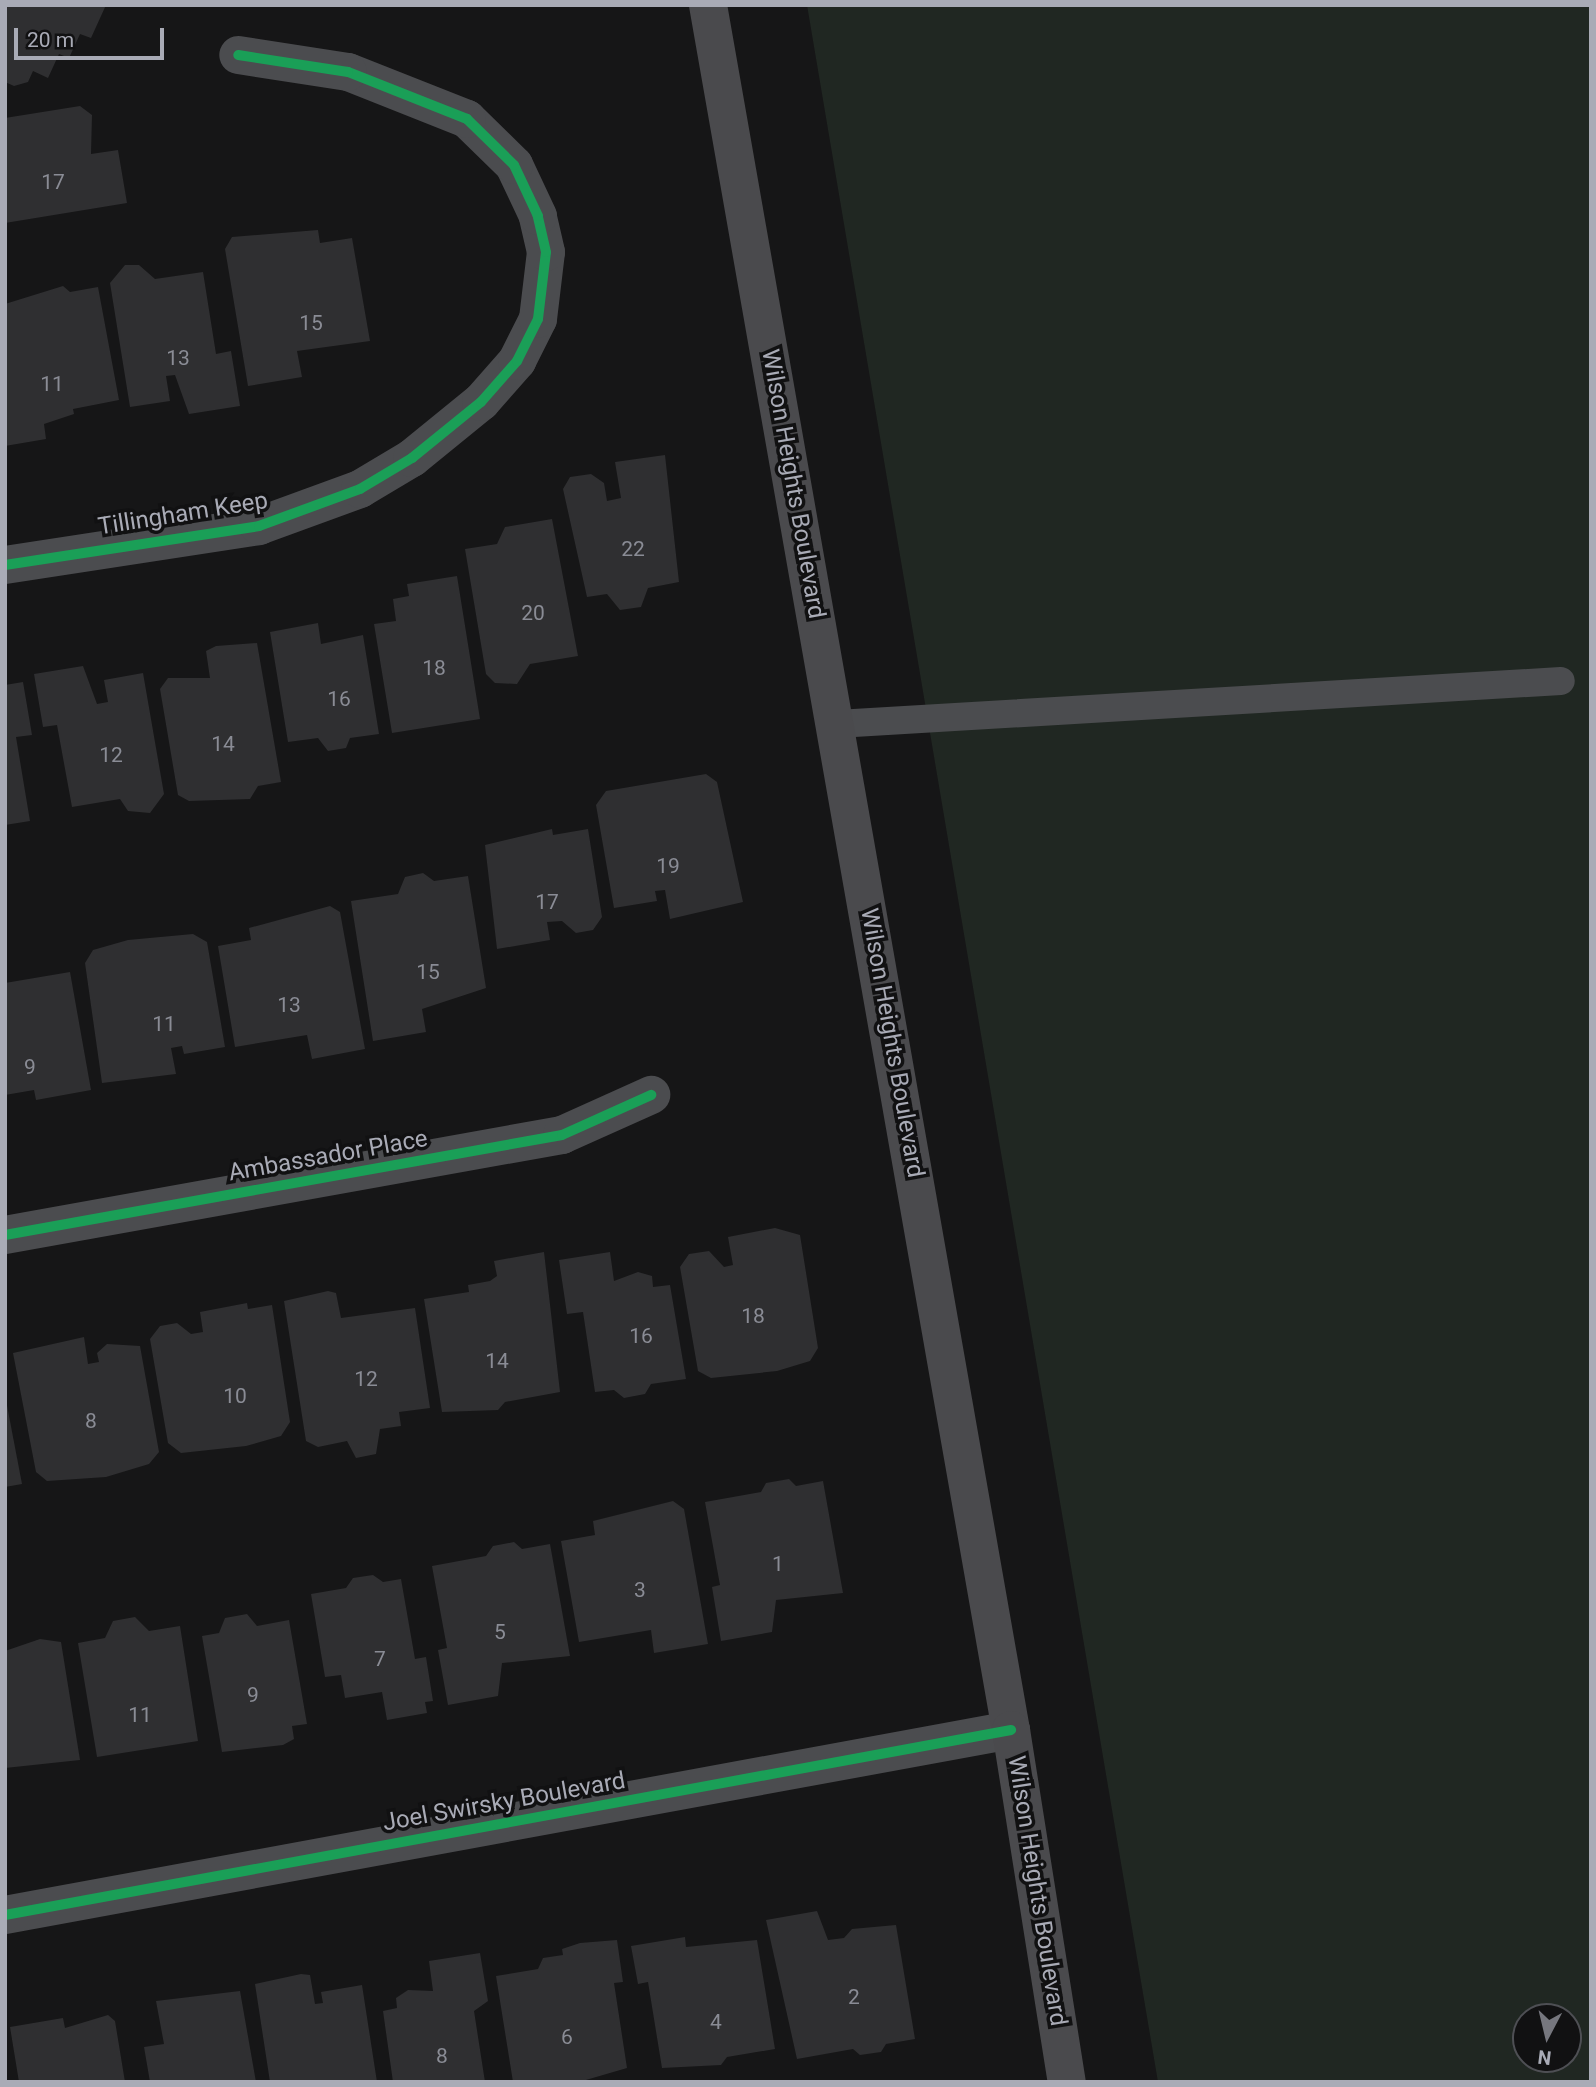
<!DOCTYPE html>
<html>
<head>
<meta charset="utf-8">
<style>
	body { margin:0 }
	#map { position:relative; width:1596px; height:2087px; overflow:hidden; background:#161617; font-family:Roboto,sans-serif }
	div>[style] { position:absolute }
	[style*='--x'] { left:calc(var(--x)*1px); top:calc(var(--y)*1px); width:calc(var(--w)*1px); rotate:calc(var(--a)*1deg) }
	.green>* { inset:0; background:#202722 }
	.building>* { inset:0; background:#2f2f31 }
	.lane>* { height:28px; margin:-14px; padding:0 14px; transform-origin:14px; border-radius:14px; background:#4b4c4f }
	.street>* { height:38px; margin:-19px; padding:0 19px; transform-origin:19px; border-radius:19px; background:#4b4c4f }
	.secondary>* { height:38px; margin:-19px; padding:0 19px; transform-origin:19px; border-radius:19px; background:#4a4a4d }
	.cycleway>* { height:10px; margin:-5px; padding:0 5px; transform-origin:5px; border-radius:5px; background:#1a9f57 }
	span { translate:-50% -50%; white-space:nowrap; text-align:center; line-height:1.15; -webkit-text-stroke:7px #111112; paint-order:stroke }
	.number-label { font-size:21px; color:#8a8c95 }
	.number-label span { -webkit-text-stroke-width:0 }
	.street-label { font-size:24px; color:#a9abb6 }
	.frame { position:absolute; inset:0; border:7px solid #a9abb6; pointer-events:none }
	.north { position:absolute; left:1512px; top:2003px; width:70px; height:70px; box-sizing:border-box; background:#111112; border:2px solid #4e4f54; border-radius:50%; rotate:187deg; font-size:19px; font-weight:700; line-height:28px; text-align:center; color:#a9abb6 }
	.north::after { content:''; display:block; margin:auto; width:24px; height:32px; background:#76777e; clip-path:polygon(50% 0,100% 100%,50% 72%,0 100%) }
	.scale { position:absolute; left:14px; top:28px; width:150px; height:32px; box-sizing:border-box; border:4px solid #a9abb6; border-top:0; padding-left:9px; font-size:21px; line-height:24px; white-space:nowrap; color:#a9abb6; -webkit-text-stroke:5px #111112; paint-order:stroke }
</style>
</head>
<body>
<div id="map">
	<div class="green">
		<i style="clip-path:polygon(evenodd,807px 5px,1591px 5px,1591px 2082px,1158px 2082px,807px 5px,1526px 2017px,1568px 2017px,1568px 2059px,1526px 2059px,1526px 2017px)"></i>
	</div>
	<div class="building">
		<i style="clip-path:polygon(5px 5px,106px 5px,91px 38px,80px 34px,69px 58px,59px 54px,48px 78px,33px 71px,28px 82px,14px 86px,5px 82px)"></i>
		<i style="clip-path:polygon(80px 106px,92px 115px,91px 154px,118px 150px,127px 203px,5px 223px,5px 118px)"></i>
		<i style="clip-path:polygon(318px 230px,320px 243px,352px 238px,370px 341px,297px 351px,302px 377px,248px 386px,225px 249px,232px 237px)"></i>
		<i style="clip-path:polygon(125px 265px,139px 265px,155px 279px,203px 272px,216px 354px,231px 351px,240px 406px,189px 414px,175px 375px,166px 376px,170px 401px,130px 407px,110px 283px)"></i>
		<i style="clip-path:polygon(63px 286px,70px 292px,98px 287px,119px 400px,73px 409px,74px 414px,44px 424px,46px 439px,5px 446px,5px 304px)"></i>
		<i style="clip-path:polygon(665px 455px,679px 582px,648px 588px,641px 607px,620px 610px,607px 594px,587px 597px,563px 489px,570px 477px,591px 474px,604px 483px,607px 501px,621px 498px,615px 462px)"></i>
		<i style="clip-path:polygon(552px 519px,578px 656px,530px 664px,517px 684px,495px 683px,486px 674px,465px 549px,497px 544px,505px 527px)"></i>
		<i style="clip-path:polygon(457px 576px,480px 719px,392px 733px,374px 624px,396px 621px,393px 599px,409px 596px,407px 584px)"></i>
		<i style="clip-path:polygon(318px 623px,321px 644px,363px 635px,379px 734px,350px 738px,346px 748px,328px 751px,318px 738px,288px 742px,270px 632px)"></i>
		<i style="clip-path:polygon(257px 643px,281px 782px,258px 786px,250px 799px,189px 801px,178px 795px,160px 689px,168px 678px,210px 678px,206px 651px,216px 646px)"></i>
		<i style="clip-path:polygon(83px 666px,97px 704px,108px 702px,104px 680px,143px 673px,164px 794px,150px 813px,128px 811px,120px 799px,72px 807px,57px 725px,43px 727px,34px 674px)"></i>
		<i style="clip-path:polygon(23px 682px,32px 735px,16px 737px,30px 821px,5px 825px,5px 685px)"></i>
		<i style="clip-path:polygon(706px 774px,717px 782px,743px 902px,670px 919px,665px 890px,655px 891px,657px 901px,614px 908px,596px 805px,606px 791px)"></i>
		<i style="clip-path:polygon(552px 829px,553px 835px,588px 829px,602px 917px,593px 930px,576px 933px,562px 921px,547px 922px,550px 940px,497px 949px,485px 845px)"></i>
		<i style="clip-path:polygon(423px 873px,434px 881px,468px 876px,486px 988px,422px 1009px,426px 1032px,373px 1041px,351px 901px,398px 894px,405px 877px)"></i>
		<i style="clip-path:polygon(330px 906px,340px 912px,365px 1049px,312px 1059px,307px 1035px,235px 1047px,218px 946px,251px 940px,249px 928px)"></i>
		<i style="clip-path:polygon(193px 934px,207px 942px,225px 1047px,184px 1054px,182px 1046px,171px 1048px,176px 1074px,102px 1083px,85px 963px,93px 950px,128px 940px)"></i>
		<i style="clip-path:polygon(70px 972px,91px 1090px,36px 1100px,34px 1090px,5px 1095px,5px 983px)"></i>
		<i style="clip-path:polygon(775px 1228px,800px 1235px,818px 1348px,810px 1361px,777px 1371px,711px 1378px,698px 1371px,680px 1267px,689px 1254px,709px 1251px,724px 1267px,733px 1265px,728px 1237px)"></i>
		<i style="clip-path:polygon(544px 1252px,560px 1392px,505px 1402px,498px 1410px,442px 1412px,424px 1299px,469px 1292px,468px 1285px,490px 1281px,497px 1276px,494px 1261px)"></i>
		<i style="clip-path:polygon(610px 1252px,614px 1281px,638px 1272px,652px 1276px,653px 1287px,670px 1285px,686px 1379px,651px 1384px,645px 1394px,624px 1398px,614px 1390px,595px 1392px,583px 1312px,567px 1314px,559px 1260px)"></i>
		<i style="clip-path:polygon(328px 1291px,336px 1293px,341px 1318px,415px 1308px,430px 1408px,399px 1412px,401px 1426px,380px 1429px,376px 1454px,356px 1458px,347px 1441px,318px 1447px,306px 1441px,284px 1301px)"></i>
		<i style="clip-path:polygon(247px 1303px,248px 1309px,272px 1305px,290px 1422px,281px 1436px,246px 1446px,181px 1453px,168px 1443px,150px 1339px,160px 1326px,177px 1323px,191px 1334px,203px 1332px,200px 1312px)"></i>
		<i style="clip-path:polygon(84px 1337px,88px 1364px,99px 1362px,97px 1353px,107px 1344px,140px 1346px,159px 1452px,149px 1464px,106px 1477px,47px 1481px,36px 1472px,13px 1353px)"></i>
		<i style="clip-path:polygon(5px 1395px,22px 1484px,5px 1487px)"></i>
		<i style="clip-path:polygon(789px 1479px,796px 1486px,823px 1481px,843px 1593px,776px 1600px,772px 1632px,721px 1641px,712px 1587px,720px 1585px,705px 1502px,761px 1492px,766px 1483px)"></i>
		<i style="clip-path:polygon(673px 1501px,684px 1509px,708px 1644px,654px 1653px,651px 1630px,579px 1642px,561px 1541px,595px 1535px,593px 1521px)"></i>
		<i style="clip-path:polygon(514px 1542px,522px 1549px,550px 1544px,570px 1656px,502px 1663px,498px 1696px,448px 1705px,438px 1650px,447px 1648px,432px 1566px,486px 1556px,493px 1546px)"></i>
		<i style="clip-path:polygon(373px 1575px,383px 1582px,401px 1579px,415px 1659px,426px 1657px,433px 1701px,425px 1702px,427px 1713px,387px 1720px,382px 1692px,345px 1698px,341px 1675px,325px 1677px,311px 1594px,346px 1588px,353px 1578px)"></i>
		<i style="clip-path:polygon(247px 1614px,257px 1626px,289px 1620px,307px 1724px,292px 1726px,294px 1739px,283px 1745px,222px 1752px,202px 1636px,219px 1633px,225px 1618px)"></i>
		<i style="clip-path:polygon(135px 1617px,149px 1631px,180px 1626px,198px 1741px,97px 1757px,78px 1643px,105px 1638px,113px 1621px)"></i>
		<i style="clip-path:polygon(40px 1639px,61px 1642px,80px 1760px,5px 1768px,5px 1651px)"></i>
		<i style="clip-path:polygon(817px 1911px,828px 1940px,844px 1938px,852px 1929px,896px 1925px,915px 2039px,886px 2044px,881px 2052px,860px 2055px,853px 2049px,797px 2059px,766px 1920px)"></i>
		<i style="clip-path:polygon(685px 1937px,686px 1947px,757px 1940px,775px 2049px,727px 2057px,721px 2065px,662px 2068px,648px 1982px,638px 1984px,631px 1946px)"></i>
		<i style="clip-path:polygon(617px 1940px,623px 1982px,614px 1983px,627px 2068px,579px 2082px,513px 2082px,496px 1976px,538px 1969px,543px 1958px,563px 1955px,562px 1949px,580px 1943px)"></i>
		<i style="clip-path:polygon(480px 1953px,488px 2001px,474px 2011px,485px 2082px,393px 2082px,383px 2011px,397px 2008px,396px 1998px,408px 1990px,433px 1991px,429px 1961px)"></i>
		<i style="clip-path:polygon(301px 1974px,310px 1975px,315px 2004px,323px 2003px,321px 1992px,362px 1985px,377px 2082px,270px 2082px,255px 1984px)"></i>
		<i style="clip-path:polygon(240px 1991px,256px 2082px,150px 2082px,144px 2047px,164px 2044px,156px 2001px)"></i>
		<i style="clip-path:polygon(108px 2015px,115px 2021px,125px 2082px,19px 2082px,10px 2027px,63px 2018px,65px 2028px)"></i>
	</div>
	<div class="lane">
		<i style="--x:837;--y:724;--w:725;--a:-3.4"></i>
	</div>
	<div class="street">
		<i style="--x:5;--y:565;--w:257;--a:-8.7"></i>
		<i style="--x:259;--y:526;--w:108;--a:-20.1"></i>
		<i style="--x:360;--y:489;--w:61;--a:-30.8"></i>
		<i style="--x:412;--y:458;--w:89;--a:-39.1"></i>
		<i style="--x:481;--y:402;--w:55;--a:-48.7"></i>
		<i style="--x:517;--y:361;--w:47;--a:-63.4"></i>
		<i style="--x:538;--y:319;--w:67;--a:-83.2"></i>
		<i style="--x:546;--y:252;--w:37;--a:-103"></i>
		<i style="--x:538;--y:216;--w:56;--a:-115.2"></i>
		<i style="--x:514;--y:165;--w:66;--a:-135.6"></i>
		<i style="--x:467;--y:119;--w:128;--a:-158.4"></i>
		<i style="--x:348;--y:72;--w:111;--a:-171.2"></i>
		<i style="--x:5;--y:1235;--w:566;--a:-10.18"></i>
		<i style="--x:562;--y:1135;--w:98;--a:-24.2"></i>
		<i style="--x:5;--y:1915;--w:1023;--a:-10.42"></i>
	</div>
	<div class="secondary">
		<i style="--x:708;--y:5;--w:1751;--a:80.04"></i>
		<i style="--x:1011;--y:1730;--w:356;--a:81"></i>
	</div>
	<div class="cycleway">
		<i style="--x:5;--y:565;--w:257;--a:-8.7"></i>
		<i style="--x:259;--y:526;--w:108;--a:-20.1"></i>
		<i style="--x:360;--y:489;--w:61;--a:-30.8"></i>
		<i style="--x:412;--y:458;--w:89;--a:-39.1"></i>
		<i style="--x:481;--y:402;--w:55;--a:-48.7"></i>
		<i style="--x:517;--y:361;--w:47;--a:-63.4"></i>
		<i style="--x:538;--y:319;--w:67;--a:-83.2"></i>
		<i style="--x:546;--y:252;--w:37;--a:-103"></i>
		<i style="--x:538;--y:216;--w:56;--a:-115.2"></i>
		<i style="--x:514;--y:165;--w:66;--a:-135.6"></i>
		<i style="--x:467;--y:119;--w:128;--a:-158.4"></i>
		<i style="--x:348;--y:72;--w:111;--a:-171.2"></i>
		<i style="--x:5;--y:1235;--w:566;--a:-10.18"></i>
		<i style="--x:562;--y:1135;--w:98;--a:-24.2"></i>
		<i style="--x:5;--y:1915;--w:1023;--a:-10.42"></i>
	</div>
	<div class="number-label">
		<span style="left:53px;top:182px">17</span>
		<span style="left:311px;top:323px">15</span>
		<span style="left:178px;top:358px">13</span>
		<span style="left:52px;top:384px">11</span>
		<span style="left:633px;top:549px">22</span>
		<span style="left:533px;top:613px">20</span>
		<span style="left:434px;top:668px">18</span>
		<span style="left:339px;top:699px">16</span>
		<span style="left:223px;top:744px">14</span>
		<span style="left:111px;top:755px">12</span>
		<span style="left:668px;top:866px">19</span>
		<span style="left:547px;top:902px">17</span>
		<span style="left:428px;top:972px">15</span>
		<span style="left:289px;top:1005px">13</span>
		<span style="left:164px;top:1024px">11</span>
		<span style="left:30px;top:1067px">9</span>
		<span style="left:753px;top:1316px">18</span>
		<span style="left:641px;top:1336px">16</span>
		<span style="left:497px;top:1361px">14</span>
		<span style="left:366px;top:1379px">12</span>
		<span style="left:235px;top:1396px">10</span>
		<span style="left:91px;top:1421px">8</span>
		<span style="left:778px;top:1564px">1</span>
		<span style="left:640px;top:1590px">3</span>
		<span style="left:500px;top:1632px">5</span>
		<span style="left:380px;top:1659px">7</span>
		<span style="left:253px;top:1695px">9</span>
		<span style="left:140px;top:1715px">11</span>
		<span style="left:854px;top:1997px">2</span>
		<span style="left:716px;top:2022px">4</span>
		<span style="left:567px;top:2037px">6</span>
		<span style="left:442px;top:2056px">8</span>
	</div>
	<div class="street-label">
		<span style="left:793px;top:484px;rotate:80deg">Wilson Heights Boulevard</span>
		<span style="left:183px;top:514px;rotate:-9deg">Tillingham Keep</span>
		<span style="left:892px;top:1043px;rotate:80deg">Wilson Heights Boulevard</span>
		<span style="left:328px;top:1156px;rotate:-10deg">Ambassador Place</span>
		<span style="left:504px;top:1802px;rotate:-10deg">Joel Swirsky Boulevard</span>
		<span style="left:1037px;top:1891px;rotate:81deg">Wilson Heights Boulevard</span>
	</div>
	<div class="frame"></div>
	<div class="north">N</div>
	<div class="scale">20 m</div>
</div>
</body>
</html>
